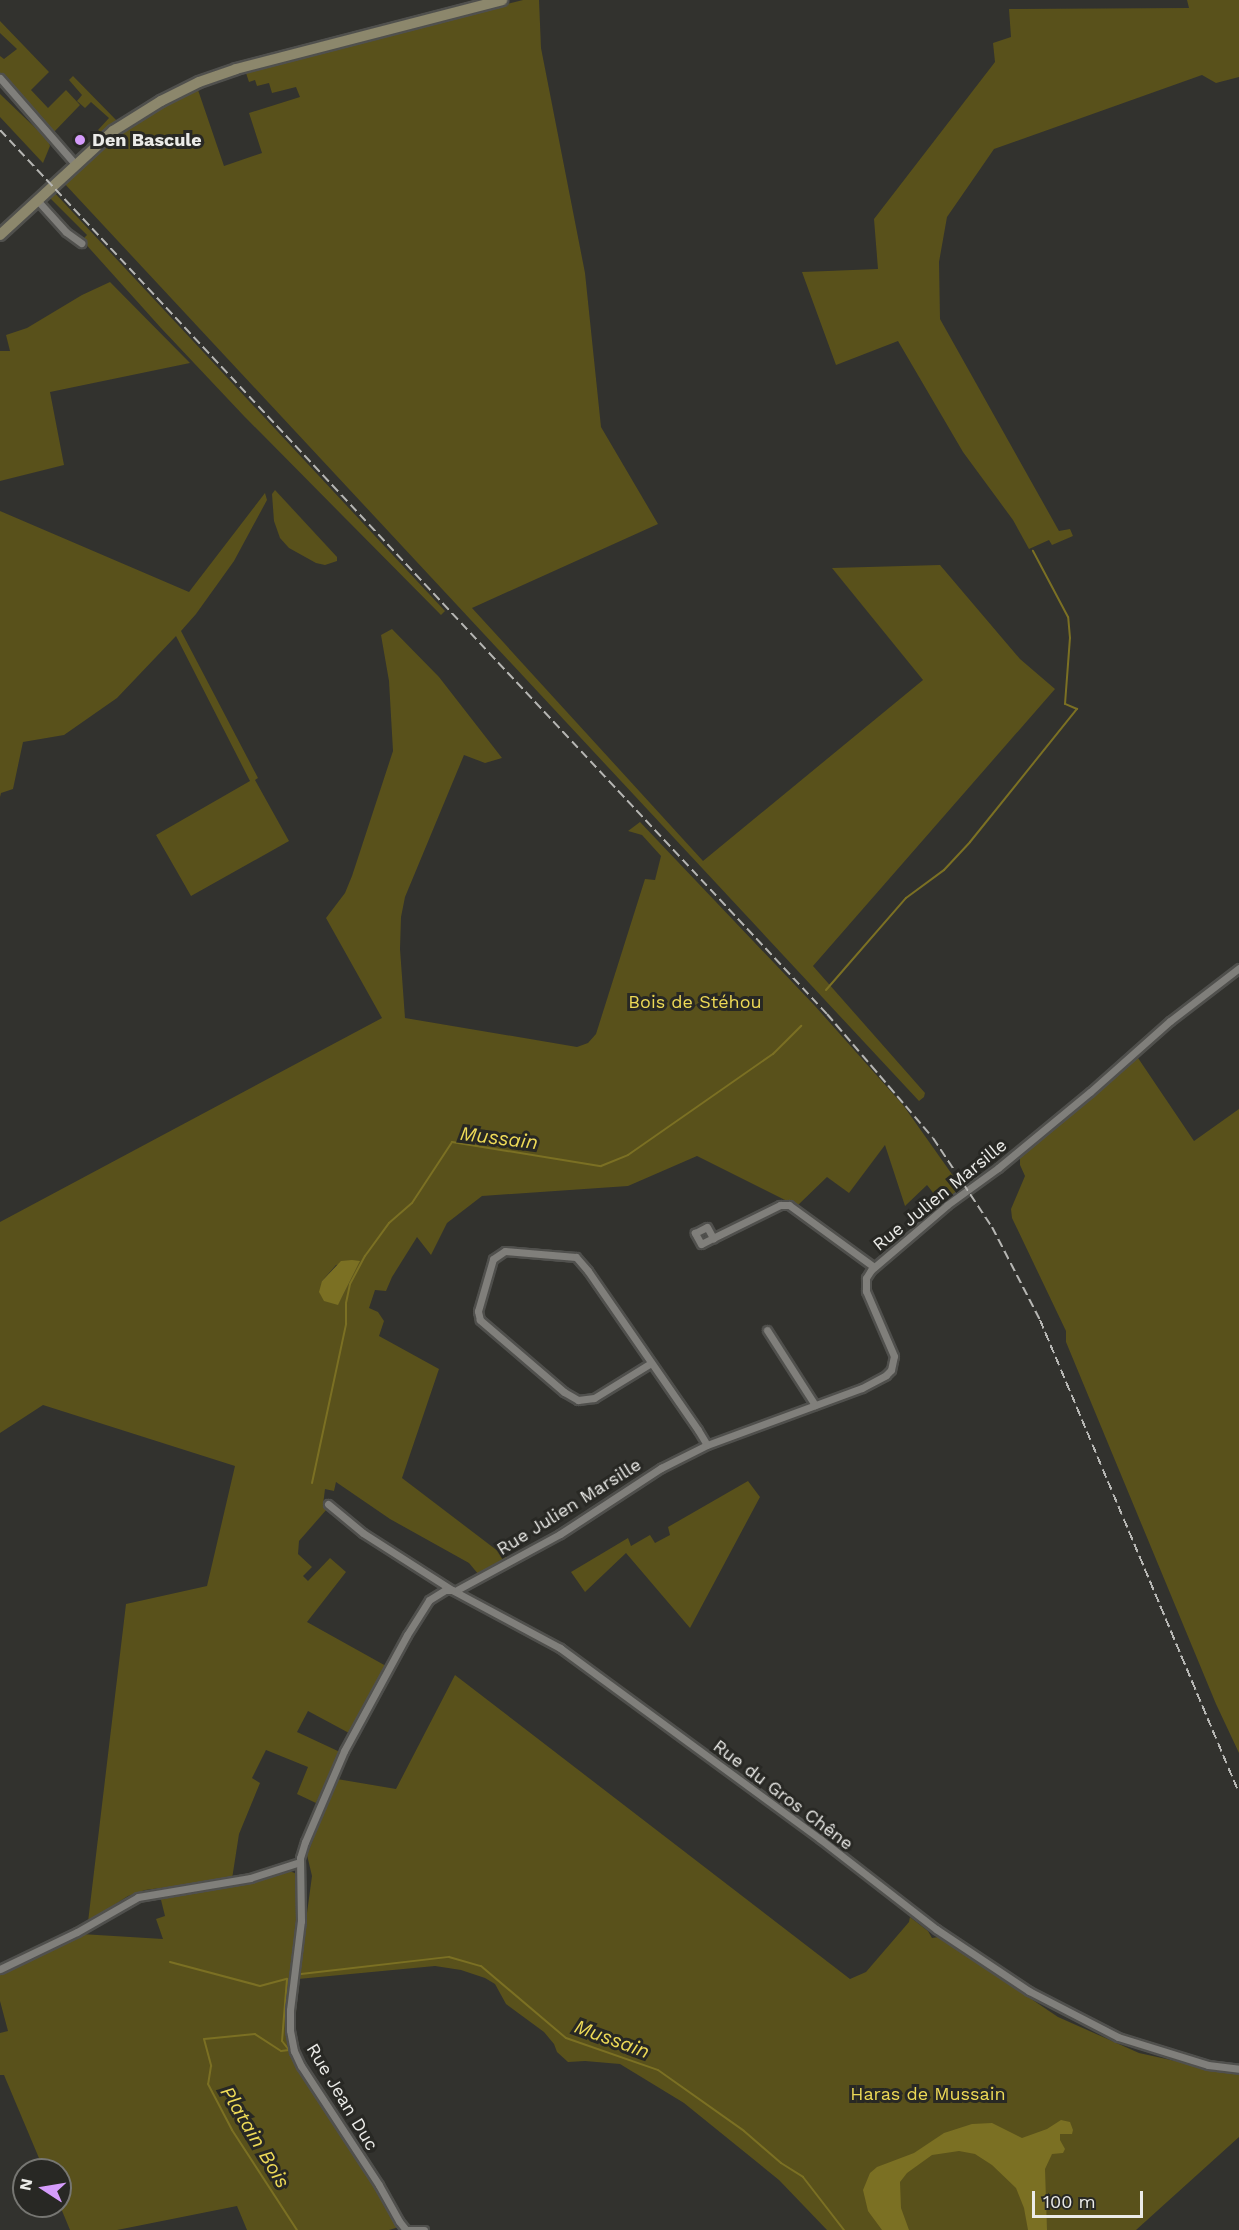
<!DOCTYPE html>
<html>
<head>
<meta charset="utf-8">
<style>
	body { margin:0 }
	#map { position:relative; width:1239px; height:2230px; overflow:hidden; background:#32322e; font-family:"Work Sans",sans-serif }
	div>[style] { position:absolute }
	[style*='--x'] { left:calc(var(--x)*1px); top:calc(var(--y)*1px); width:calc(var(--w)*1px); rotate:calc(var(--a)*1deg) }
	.green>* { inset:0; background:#59511b }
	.water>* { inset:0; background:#7b7023 }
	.stream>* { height:2px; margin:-1px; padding:0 1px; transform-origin:1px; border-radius:1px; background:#7b7023 }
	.roads { filter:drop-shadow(2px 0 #50504d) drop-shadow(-2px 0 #50504d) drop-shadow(0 2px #50504d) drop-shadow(0 -2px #50504d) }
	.street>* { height:7px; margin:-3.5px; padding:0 3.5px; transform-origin:3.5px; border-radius:3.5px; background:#807f7b }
	.secondary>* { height:10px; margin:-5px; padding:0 5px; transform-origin:5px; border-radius:5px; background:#8c876c }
	.rail>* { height:2px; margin-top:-1px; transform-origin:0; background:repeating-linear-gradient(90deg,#b6b6b3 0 9px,transparent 0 13.5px) }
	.dots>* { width:16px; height:16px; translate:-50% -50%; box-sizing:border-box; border:3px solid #282824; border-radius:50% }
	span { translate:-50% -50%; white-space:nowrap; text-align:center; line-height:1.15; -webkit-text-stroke:6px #282824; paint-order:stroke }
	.poi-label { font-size:18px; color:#ebebe8; font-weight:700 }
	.left { translate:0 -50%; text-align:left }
	.park-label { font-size:18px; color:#edd956 }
	.street-label { font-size:18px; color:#ebebe8 }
	.water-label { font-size:20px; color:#eeda57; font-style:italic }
	.north { position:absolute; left:12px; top:2158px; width:60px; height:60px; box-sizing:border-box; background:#282824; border:2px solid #767672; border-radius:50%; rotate:282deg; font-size:16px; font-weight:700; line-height:24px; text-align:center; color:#ebebe8 }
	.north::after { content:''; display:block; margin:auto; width:21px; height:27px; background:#d59cfb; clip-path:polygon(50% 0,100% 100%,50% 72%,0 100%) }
	.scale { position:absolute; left:1032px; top:2191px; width:111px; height:27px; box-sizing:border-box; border:3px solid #ebebe8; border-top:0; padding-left:8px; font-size:18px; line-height:21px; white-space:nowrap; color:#ebebe8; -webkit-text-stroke:4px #282824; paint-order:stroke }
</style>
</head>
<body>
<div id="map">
	<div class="green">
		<i style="clip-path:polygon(523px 0,539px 0,541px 48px,585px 273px,601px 427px,658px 524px,472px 608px,703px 861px,923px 680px,832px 568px,940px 565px,1020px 659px,1055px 689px,813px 966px,925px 1093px,924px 1097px,919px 1101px,63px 182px,125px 127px,197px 87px,224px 166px,262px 153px,249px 113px,300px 97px,296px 87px,272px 93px,269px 83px,257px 86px,255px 80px,249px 82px,245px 70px)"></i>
		<i style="clip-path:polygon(1187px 0,1239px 0,1239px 77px,1216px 83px,1202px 75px,994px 149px,947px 217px,939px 262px,940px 319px,1059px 531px,1070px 529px,1073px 536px,1052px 545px,1049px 540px,1029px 549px,1013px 520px,963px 452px,898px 341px,836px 365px,802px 272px,878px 269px,874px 219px,995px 62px,993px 43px,1011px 37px,1009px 9px,1189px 8px)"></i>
		<i style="clip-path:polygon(0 21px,49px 72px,31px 90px,48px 108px,66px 90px,80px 105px,53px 133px,0 75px,0 56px,4px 59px,17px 49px,0 33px)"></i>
		<i style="clip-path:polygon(73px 76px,118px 122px,103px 134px,98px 130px,109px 118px,91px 102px,85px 108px,77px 101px,82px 95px,69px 80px)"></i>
		<i style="clip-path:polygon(0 94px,48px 140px,50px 146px,43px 163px,0 117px)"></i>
		<i style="clip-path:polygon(53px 191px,445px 611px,441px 615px,243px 415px,161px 328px,82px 240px,87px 235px,48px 196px)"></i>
		<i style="clip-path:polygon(110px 282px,190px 363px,50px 392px,64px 465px,0 481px,0 351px,10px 351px,6px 335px,27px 328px,82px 295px)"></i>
		<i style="clip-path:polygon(275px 490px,337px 557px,337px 561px,325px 565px,316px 563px,289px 548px,280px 538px,274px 521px,272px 494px)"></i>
		<i style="clip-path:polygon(265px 493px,267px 500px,234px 561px,196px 614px,181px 631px,258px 778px,255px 780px,289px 841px,191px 896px,156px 835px,250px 781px,176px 636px,117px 698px,64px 735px,23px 742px,13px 789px,1px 793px,0 797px,0 511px,189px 592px)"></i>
		<i style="clip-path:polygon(evenodd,392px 629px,439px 677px,502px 758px,485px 763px,464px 755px,405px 897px,401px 917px,400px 949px,405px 1018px,577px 1047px,588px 1043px,596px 1034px,645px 879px,655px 880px,661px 856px,642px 835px,628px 831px,640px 822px,815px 1006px,903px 1105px,961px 1187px,942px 1204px,927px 1185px,905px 1206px,885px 1145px,849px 1193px,827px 1177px,797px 1206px,697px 1156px,628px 1186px,482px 1196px,447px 1223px,431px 1255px,417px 1237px,392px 1277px,386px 1291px,375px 1290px,369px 1308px,378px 1312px,384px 1321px,379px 1336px,439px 1369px,402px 1478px,507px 1558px,479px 1575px,469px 1563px,390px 1519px,336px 1482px,334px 1491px,325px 1489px,323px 1505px,327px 1509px,299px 1541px,298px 1554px,312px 1567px,303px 1576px,308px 1581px,330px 1558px,346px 1572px,307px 1622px,386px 1666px,349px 1733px,308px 1711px,297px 1732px,340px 1752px,316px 1803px,297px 1794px,308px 1767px,266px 1750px,252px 1778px,260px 1783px,239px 1834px,232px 1879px,145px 1890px,128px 1896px,88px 1922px,126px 1604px,207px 1586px,235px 1466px,43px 1405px,0 1433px,0 1222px,382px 1018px,326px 918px,345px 893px,352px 876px,393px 751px,389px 681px,381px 635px,392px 629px,359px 1262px,343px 1295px,338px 1304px,322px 1281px,336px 1265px,359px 1262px)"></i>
		<i style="clip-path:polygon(1136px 1055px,1194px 1141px,1239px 1109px,1239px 1753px,1216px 1704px,1066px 1342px,1066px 1331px,1012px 1218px,1011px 1209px,1025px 1176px,1020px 1165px,1020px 1152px)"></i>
		<i style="clip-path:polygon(748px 1481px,760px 1497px,690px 1628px,626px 1553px,585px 1592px,571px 1572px,628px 1538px,631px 1546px,650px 1535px,655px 1543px,670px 1535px,668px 1527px)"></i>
		<i style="clip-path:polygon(455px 1675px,850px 1979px,866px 1972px,909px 1922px,910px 1917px,928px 1931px,932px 1938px,939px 1937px,1058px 2017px,1139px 2053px,1239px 2075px,1239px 2137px,1136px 2230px,827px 2230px,779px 2180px,684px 2103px,620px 2064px,585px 2061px,568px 2062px,557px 2052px,554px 2044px,544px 2032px,506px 2004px,495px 1984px,485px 1978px,461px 1970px,435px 1966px,298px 1979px,312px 1876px,307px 1855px,337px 1779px,396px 1789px)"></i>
		<i style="clip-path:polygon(287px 1870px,297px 1874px,299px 1922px,286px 2012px,288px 2049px,399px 2227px,389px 2230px,247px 2230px,237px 2206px,117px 2230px,70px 2230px,60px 2206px,60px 2170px,44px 2170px,4px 2075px,0 2075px,0 2033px,8px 2031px,0 2001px,0 1971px,81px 1934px,163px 1939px,156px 1919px,165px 1916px,160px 1896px,241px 1883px)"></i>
	</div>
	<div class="water">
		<i style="clip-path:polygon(352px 1260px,360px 1261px,338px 1305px,324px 1301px,319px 1292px,322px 1281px,341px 1261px)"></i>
		<i style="clip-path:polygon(1061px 2120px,1070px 2122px,1073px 2130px,1072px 2134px,1060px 2134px,1060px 2140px,1065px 2149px,1063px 2153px,1052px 2154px,1045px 2169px,1047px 2230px,1028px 2230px,1024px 2208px,1016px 2188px,992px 2165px,975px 2154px,959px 2151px,932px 2155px,907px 2173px,900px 2182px,901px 2208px,909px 2230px,882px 2230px,868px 2211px,863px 2190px,870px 2173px,877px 2167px,914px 2153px,944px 2133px,972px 2124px,992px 2123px,1022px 2138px,1047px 2129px)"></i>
	</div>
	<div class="stream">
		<i style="--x:826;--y:990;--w:122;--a:-49"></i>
		<i style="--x:906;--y:898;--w:47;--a:-36.4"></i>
		<i style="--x:944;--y:870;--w:38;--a:-47"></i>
		<i style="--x:970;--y:842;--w:171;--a:-51.2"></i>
		<i style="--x:1077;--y:709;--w:13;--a:-157"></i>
		<i style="--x:1065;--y:704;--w:66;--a:-85.7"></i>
		<i style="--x:1070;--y:638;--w:21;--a:-95"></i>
		<i style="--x:1068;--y:617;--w:75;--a:-117.9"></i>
		<i style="--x:312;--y:1483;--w:163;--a:-77.9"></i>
		<i style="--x:346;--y:1324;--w:21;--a:-90"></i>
		<i style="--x:346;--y:1303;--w:19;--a:-78"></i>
		<i style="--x:350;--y:1284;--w:32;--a:-62"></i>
		<i style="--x:365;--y:1256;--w:41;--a:-54"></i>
		<i style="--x:389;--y:1223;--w:30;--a:-41"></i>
		<i style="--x:412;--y:1203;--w:73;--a:-56.7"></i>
		<i style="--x:452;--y:1142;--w:151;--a:9.2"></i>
		<i style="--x:601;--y:1166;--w:29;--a:-22"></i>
		<i style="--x:628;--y:1155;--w:177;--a:-34.9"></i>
		<i style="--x:773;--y:1054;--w:40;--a:-45"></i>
		<i style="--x:170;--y:1962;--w:93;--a:14.9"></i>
		<i style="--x:260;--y:1986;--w:28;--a:-15"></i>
		<i style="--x:287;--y:1979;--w:62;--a:94.6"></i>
		<i style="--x:282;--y:2041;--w:11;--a:52"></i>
		<i style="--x:301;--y:1974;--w:149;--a:-6.6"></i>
		<i style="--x:449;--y:1957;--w:33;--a:16"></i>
		<i style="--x:481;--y:1966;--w:111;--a:40.3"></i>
		<i style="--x:566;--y:2038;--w:97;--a:19.2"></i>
		<i style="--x:658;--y:2070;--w:105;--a:35.3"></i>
		<i style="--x:744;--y:2131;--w:49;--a:40.9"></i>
		<i style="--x:781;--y:2163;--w:26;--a:32"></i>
		<i style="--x:803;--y:2177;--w:67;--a:52.3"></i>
		<i style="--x:289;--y:2050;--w:8;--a:173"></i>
		<i style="--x:281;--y:2051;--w:31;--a:-147"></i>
		<i style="--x:255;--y:2034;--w:51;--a:174.4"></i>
		<i style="--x:204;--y:2039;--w:28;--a:75"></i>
		<i style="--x:211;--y:2066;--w:18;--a:99"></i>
		<i style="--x:208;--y:2084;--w:52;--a:62.4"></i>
		<i style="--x:232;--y:2130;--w:119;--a:57"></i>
	</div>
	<div class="roads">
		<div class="street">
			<i style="--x:0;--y:78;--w:114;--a:48.9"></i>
			<i style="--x:37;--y:200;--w:43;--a:47.8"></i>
			<i style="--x:66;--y:232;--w:19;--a:36"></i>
			<i style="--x:713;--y:1238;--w:13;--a:153"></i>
			<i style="--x:701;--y:1244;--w:13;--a:-119"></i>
			<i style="--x:695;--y:1233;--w:13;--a:-27"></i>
			<i style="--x:707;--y:1227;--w:13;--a:61"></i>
			<i style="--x:713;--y:1238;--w:75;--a:-26.2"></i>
			<i style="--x:780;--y:1205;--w:9;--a:0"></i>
			<i style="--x:789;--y:1205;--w:105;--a:36.1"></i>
			<i style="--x:767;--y:1330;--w:89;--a:57.4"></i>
			<i style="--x:651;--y:1363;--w:67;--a:148.4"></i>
			<i style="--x:594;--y:1398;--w:16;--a:173"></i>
			<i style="--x:578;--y:1400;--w:16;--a:-150"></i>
			<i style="--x:564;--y:1392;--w:111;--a:-139.4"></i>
			<i style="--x:480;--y:1320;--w:9;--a:-103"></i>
			<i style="--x:478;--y:1311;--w:54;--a:-73.9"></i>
			<i style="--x:493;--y:1259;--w:14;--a:-34"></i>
			<i style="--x:505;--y:1251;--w:71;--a:4.8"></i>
			<i style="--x:576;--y:1257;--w:18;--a:49"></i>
			<i style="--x:588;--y:1271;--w:193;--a:55.3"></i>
			<i style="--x:698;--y:1430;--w:17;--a:59"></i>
			<i style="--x:328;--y:1504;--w:45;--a:39.6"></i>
			<i style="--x:363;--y:1533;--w:106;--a:32.6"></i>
			<i style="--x:452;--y:1590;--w:123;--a:28.2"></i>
			<i style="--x:560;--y:1648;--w:323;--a:36.3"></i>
			<i style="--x:820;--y:1839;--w:147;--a:37.8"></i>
			<i style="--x:936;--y:1929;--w:112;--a:33.7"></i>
			<i style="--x:1029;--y:1991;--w:100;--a:27.3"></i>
			<i style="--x:1118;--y:2037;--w:94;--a:17.3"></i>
			<i style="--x:1208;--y:2065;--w:31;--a:7"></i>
			<i style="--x:455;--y:1591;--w:119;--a:-28.5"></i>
			<i style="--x:560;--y:1534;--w:121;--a:-33.2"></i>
			<i style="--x:661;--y:1468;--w:51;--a:-26.6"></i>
			<i style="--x:707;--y:1445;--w:165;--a:-20.2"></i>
			<i style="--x:862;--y:1388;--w:27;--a:-28"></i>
			<i style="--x:886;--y:1375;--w:7;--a:-45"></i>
			<i style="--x:891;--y:1370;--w:14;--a:-78"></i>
			<i style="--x:894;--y:1356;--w:71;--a:-113.3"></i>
			<i style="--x:866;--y:1291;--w:13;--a:-90"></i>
			<i style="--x:866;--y:1278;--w:9;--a:-58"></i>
			<i style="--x:871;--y:1270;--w:100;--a:-40.5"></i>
			<i style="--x:947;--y:1205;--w:63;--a:-36"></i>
			<i style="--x:998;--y:1168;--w:119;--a:-39.6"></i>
			<i style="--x:1090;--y:1092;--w:107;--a:-41.6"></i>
			<i style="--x:1170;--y:1021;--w:87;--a:-37.5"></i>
			<i style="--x:0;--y:1969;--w:85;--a:-25.7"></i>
			<i style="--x:77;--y:1932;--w:70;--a:-29.8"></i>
			<i style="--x:138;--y:1897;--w:114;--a:-9.6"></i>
			<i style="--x:250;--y:1878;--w:52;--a:-17.7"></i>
			<i style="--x:424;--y:2230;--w:18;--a:180"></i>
			<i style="--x:406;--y:2230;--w:11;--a:-128"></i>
			<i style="--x:399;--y:2221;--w:41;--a:-119.1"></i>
			<i style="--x:379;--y:2185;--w:142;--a:-123.2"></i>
			<i style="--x:301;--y:2066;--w:17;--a:-115"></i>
			<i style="--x:294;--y:2051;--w:21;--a:-101"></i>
			<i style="--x:290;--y:2030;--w:20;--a:-90"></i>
			<i style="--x:290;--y:2010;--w:90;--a:-83"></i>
			<i style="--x:301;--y:1921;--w:63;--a:-90.9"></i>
			<i style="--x:300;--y:1858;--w:17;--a:-73"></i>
			<i style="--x:305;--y:1842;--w:99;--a:-66.8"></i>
			<i style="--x:344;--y:1751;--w:132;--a:-61.5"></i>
			<i style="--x:407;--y:1635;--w:41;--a:-57.8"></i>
			<i style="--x:429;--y:1600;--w:19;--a:-32"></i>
			<i style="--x:445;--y:1590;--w:7;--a:0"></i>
		</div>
		<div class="secondary">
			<i style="--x:0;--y:235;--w:154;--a:-42.6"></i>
			<i style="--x:113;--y:131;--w:57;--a:-32"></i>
			<i style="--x:161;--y:101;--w:42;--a:-26.6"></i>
			<i style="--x:199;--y:82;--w:39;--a:-19"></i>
			<i style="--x:236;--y:69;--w:275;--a:-14.5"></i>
		</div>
	</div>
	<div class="rail">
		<i style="--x:0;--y:130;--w:1211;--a:46.91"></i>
		<i style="--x:827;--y:1014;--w:163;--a:49.5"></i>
		<i style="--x:933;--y:1138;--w:107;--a:56.5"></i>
		<i style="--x:992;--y:1227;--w:105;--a:62.7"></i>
		<i style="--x:1040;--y:1320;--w:513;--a:67.18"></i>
	</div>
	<div class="dots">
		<i style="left:80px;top:140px;background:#d59cfb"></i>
	</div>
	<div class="poi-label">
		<span class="left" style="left:92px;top:140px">Den Bascule</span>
	</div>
	<div class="park-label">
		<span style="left:695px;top:1002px">Bois de Stéhou</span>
		<span style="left:928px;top:2094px">Haras de Mussain</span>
	</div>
	<div class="street-label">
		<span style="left:940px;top:1195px;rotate:-39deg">Rue Julien Marsille</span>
		<span style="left:569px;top:1507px;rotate:-32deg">Rue Julien Marsille</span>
		<span style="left:783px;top:1795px;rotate:37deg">Rue du Gros Chêne</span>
		<span style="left:342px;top:2097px;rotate:59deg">Rue Jean Duc</span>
	</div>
	<div class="water-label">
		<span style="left:499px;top:1138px;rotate:7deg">Mussain</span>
		<span style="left:612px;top:2039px;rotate:20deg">Mussain</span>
		<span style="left:255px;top:2137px;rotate:59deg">Platain Bois</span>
	</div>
	<div class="north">N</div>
	<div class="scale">100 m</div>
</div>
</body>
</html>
